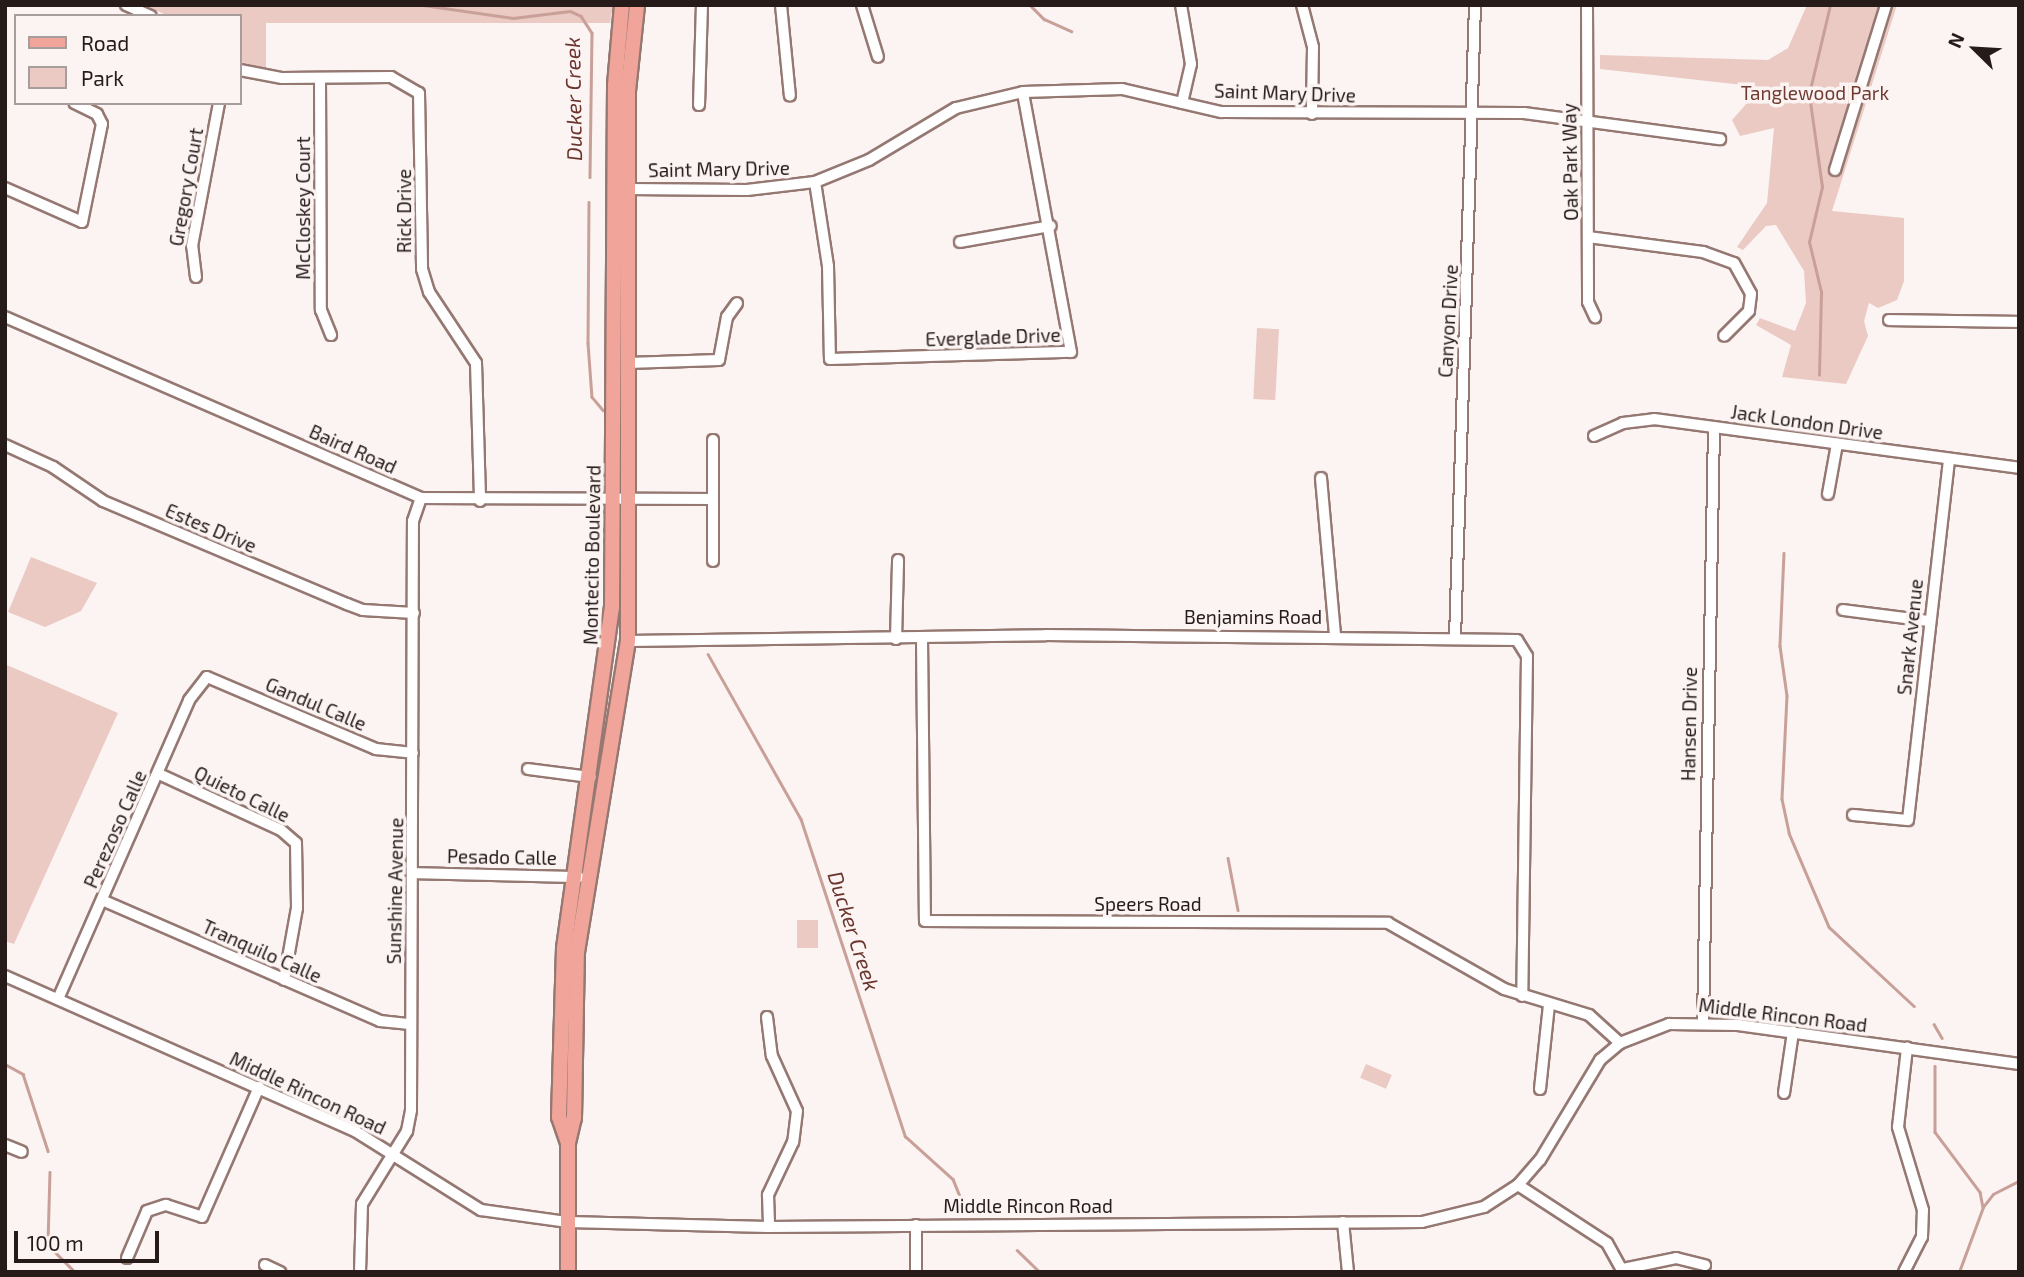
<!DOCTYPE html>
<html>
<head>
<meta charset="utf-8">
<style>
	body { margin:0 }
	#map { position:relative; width:2024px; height:1277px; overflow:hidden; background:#fbf4f3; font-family:"Exo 2",sans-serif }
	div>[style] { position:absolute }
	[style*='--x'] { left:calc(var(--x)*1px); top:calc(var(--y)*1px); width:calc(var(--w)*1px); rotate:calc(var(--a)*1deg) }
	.green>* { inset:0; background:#ebcac4; transform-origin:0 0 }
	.stream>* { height:2.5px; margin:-1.25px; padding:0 1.25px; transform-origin:1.25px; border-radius:1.25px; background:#c8a098 }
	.roads { filter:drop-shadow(2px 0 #957872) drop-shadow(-2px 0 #957872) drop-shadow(0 2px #957872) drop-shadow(0 -2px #957872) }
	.minor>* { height:10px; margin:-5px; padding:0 5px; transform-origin:5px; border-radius:5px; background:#fff }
	.major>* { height:14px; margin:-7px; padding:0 7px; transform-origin:7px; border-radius:7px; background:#f1a59a }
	span { translate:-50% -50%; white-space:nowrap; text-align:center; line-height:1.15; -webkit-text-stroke:7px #fbf4f3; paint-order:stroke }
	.street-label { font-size:19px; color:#261b19 }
	.park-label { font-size:19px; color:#713a31 }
	.water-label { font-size:21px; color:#6a342c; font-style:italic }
	.frame { position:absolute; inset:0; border:7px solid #261b19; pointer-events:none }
	.legend { position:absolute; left:14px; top:14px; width:228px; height:91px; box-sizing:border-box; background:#fbf4f3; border:2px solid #a69d9c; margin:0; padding:9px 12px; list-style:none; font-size:21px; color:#261b19 }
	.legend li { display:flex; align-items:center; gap:14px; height:35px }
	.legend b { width:35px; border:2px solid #a69d9c }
	.north { position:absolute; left:1940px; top:14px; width:70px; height:70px; -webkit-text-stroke:5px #fbf4f3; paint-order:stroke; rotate:294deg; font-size:19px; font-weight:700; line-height:28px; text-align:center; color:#261b19 }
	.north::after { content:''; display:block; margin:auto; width:24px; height:32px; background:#261b19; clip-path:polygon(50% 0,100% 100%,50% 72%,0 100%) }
	.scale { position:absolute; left:14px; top:1231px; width:145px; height:32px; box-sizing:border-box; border:4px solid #261b19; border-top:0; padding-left:9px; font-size:21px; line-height:24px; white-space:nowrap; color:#261b19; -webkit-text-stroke:5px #fbf4f3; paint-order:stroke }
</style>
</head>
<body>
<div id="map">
	<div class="green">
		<i style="clip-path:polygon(145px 5px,613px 5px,610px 23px,266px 23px,266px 68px,240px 62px,240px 16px,168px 16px)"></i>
		<i style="clip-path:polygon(1807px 5px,1897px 5px,1832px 211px,1904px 218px,1904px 281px,1897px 300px,1878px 308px,1869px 303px,1864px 321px,1868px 336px,1846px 384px,1782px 377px,1791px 345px,1756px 325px,1760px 318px,1795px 331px,1806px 303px,1804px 271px,1776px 225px,1766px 226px,1743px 250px,1737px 247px,1767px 203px,1774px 128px,1740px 136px,1732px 120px,1761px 87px,1600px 69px,1600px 55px,1768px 60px,1788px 48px)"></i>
		<i style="left:1257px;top:328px;width:22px;height:71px;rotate:3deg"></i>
		<i style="clip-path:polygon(31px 557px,97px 583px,81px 611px,45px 627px,8px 612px)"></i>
		<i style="clip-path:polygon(7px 665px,118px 713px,14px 944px,5px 941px)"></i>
		<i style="left:797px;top:920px;width:21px;height:28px"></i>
		<i style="left:1366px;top:1064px;width:28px;height:15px;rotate:23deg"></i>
	</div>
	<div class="stream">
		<i style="--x:423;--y:5;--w:91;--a:8.2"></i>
		<i style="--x:513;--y:18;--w:57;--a:-7"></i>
		<i style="--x:570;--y:11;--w:12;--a:24"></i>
		<i style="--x:581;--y:16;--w:20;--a:57"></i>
		<i style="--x:592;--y:33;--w:144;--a:90.8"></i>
		<i style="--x:1030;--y:5;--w:20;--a:45"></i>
		<i style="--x:1044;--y:19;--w:30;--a:24"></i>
		<i style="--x:589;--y:202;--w:141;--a:90.4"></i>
		<i style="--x:588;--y:343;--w:54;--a:85.8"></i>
		<i style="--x:592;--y:397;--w:17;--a:50"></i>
		<i style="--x:1819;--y:375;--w:83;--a:-88.6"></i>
		<i style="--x:1821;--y:292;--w:51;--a:-103.5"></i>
		<i style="--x:1809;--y:242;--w:57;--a:-76.7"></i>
		<i style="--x:1822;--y:187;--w:94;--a:-98"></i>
		<i style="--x:1809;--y:94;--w:91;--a:-76.7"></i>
		<i style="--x:1784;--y:553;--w:93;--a:92.5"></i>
		<i style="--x:1780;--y:646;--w:50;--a:82"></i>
		<i style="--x:1787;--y:696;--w:103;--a:92.8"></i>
		<i style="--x:1782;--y:799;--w:35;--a:78"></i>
		<i style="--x:1789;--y:833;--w:102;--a:66.9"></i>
		<i style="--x:1829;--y:927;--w:116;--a:42.9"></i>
		<i style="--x:708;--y:654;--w:189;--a:60.6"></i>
		<i style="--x:801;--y:819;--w:334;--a:71.8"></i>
		<i style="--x:905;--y:1136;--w:64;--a:41.9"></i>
		<i style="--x:953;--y:1179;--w:37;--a:68"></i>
		<i style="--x:1228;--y:858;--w:53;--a:79.1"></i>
		<i style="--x:1934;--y:1024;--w:16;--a:60"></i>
		<i style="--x:5;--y:1064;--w:21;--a:29"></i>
		<i style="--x:23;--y:1074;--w:81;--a:72"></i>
		<i style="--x:1935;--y:1066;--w:66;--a:90"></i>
		<i style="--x:1935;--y:1132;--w:75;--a:53.1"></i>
		<i style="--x:1980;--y:1192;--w:15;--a:79"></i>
		<i style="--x:50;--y:1172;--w:73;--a:91.6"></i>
		<i style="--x:48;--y:1245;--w:38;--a:45"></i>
		<i style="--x:1017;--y:1250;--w:32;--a:44"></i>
		<i style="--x:1959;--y:1272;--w:69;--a:-69.7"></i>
		<i style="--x:1983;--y:1207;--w:16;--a:-52"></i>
		<i style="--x:1993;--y:1194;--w:29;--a:-27"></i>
	</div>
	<div class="roads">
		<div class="minor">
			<i style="--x:126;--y:5;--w:27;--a:24"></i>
			<i style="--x:781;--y:5;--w:91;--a:84.4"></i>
			<i style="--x:862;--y:5;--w:54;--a:72.9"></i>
			<i style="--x:1181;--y:5;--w:60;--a:80.4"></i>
			<i style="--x:1191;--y:64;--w:40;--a:103"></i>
			<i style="--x:1302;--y:5;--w:43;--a:75.3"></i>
			<i style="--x:1313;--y:47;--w:67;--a:90.9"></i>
			<i style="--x:1587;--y:5;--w:297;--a:89.8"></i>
			<i style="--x:1588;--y:302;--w:17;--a:65"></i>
			<i style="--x:240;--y:70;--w:43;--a:10.8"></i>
			<i style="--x:282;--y:78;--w:109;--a:-0.5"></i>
			<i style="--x:391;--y:77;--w:32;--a:30"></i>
			<i style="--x:419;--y:93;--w:176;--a:89"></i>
			<i style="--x:422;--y:269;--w:24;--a:73"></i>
			<i style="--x:429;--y:292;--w:85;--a:56.5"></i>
			<i style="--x:476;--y:363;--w:138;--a:88.3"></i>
			<i style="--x:320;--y:78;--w:232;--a:89.8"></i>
			<i style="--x:321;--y:310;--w:27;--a:68"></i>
			<i style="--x:699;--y:105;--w:100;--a:-88.3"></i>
			<i style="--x:1835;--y:170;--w:173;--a:-72.8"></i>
			<i style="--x:815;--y:182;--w:85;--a:81.2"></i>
			<i style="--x:828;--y:266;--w:93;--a:88.8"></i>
			<i style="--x:830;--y:359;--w:241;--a:-1.7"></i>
			<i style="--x:1071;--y:352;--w:264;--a:-100.5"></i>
			<i style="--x:5;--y:188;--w:84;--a:23.8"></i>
			<i style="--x:82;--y:222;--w:100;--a:-78.5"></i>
			<i style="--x:102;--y:124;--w:11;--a:-117"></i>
			<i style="--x:97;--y:114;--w:25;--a:-154"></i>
			<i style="--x:627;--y:189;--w:120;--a:0.5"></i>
			<i style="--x:747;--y:190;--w:68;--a:-6.7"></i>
			<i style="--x:815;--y:182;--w:58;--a:-22.2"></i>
			<i style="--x:869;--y:160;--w:101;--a:-30.9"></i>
			<i style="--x:956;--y:108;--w:69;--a:-13.4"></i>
			<i style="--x:1023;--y:92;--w:99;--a:-1.7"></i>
			<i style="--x:1122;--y:89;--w:102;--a:13.1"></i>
			<i style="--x:1221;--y:112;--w:303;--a:0.2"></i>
			<i style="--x:1524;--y:113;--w:198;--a:7.6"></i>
			<i style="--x:1588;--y:237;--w:116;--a:7.4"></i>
			<i style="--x:1703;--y:252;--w:33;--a:20"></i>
			<i style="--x:1734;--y:263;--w:35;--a:61"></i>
			<i style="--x:1751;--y:294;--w:17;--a:97"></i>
			<i style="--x:1749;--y:311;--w:35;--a:135"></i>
			<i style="--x:960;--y:242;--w:92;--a:-10"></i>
			<i style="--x:196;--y:277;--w:31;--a:-97"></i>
			<i style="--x:192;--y:246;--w:146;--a:-79.3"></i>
			<i style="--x:5;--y:317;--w:454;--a:23.5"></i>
			<i style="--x:421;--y:498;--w:290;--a:0.2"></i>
			<i style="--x:1889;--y:320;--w:130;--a:0.9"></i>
			<i style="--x:627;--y:363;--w:92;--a:-1.9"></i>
			<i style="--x:719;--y:360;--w:44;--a:-79.5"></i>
			<i style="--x:727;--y:317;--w:17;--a:-54"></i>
			<i style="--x:1594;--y:436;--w:32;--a:-24"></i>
			<i style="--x:1623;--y:423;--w:31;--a:-7"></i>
			<i style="--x:1654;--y:419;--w:368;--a:7.6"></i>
			<i style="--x:713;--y:440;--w:121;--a:90"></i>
			<i style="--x:5;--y:445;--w:53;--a:24.6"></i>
			<i style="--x:53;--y:467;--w:60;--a:34.2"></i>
			<i style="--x:103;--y:501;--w:265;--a:22.9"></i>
			<i style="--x:347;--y:604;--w:17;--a:21"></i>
			<i style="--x:363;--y:610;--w:51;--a:3.4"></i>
			<i style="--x:1321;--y:478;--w:158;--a:84.9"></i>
			<i style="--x:1828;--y:494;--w:51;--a:-79.8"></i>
			<i style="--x:1843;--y:610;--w:87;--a:7.3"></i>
			<i style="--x:1455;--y:638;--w:633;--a:-88.19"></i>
			<i style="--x:896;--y:639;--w:79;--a:-88.5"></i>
			<i style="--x:922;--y:639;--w:282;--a:89.4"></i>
			<i style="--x:925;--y:921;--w:463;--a:0.2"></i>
			<i style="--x:1388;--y:923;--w:133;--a:29.6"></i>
			<i style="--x:1504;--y:989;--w:89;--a:17"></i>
			<i style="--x:1589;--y:1015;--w:42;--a:42.1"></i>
			<i style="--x:628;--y:641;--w:418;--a:-0.8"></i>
			<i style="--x:1046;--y:635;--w:471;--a:0.6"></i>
			<i style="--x:1517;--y:640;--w:19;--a:58"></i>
			<i style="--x:1527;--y:656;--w:340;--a:90.8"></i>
			<i style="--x:528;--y:769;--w:63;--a:7.4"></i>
			<i style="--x:159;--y:774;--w:134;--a:24.7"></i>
			<i style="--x:281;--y:830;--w:20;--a:41"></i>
			<i style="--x:296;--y:843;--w:65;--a:89.1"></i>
			<i style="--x:297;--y:908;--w:73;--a:100.2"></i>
			<i style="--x:1853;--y:815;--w:55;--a:5.2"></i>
			<i style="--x:1908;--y:820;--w:363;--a:-83.5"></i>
			<i style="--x:414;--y:873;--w:165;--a:1.4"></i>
			<i style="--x:102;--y:900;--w:303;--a:23.5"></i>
			<i style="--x:380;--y:1021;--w:30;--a:6"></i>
			<i style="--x:5;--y:976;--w:383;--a:23.9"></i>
			<i style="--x:355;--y:1131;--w:149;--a:32.1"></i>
			<i style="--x:481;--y:1210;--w:88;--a:7.9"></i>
			<i style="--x:568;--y:1222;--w:200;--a:1.4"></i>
			<i style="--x:768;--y:1227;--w:654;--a:-0.44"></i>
			<i style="--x:1422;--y:1222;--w:64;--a:-13.6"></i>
			<i style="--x:1484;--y:1207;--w:40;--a:-32.9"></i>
			<i style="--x:1518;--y:1185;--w:33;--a:-49"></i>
			<i style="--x:1540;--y:1160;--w:117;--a:-59"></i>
			<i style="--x:1600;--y:1060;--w:26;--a:-40"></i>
			<i style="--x:1620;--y:1043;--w:53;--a:-21.2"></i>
			<i style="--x:1669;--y:1024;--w:69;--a:0.8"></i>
			<i style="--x:1738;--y:1025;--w:284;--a:7.9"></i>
			<i style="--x:58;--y:999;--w:326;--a:-66.3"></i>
			<i style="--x:189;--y:700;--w:29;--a:-52"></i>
			<i style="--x:207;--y:677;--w:184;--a:23.1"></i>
			<i style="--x:376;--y:749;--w:37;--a:6"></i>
			<i style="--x:767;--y:1017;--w:39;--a:83"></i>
			<i style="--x:772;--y:1056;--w:60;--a:65.6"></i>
			<i style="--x:797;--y:1111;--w:31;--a:97"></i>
			<i style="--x:793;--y:1142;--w:59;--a:115.3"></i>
			<i style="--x:768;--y:1195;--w:32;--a:88"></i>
			<i style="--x:1703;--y:1022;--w:595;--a:-88.94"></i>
			<i style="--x:1540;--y:1089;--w:84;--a:-83.9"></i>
			<i style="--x:1784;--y:1093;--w:62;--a:-81.6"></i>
			<i style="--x:5;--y:1145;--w:18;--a:22"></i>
			<i style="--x:1518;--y:1185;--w:106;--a:33.1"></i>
			<i style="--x:1607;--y:1243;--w:33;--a:61"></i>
			<i style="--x:1343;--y:1222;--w:50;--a:84.3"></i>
			<i style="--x:127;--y:1258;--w:51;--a:-66.9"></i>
			<i style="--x:147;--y:1211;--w:20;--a:-18"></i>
			<i style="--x:166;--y:1205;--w:38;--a:18"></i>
			<i style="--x:202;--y:1217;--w:142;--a:-66.3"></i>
			<i style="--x:265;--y:1265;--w:17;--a:25"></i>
			<i style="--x:1623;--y:1269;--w:54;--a:-11.7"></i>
			<i style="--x:1676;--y:1258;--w:30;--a:14"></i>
			<i style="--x:360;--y:1272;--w:68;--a:-88.3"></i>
			<i style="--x:362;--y:1204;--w:86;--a:-58.3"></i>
			<i style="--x:407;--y:1131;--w:21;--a:-79"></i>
			<i style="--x:411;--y:1110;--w:589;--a:-89.81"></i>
			<i style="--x:413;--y:521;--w:24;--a:-71"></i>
			<i style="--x:916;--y:1272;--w:47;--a:-90"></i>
			<i style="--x:1904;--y:1272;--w:39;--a:-63"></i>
			<i style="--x:1922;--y:1237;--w:27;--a:-88"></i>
			<i style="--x:1923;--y:1210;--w:87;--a:-106.8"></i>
			<i style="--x:1898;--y:1127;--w:80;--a:-83.5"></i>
		</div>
		<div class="major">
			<i style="--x:568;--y:1143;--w:28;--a:-109"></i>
			<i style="--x:559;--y:1117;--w:169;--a:-88.3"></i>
			<i style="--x:564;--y:948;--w:343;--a:-82"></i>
			<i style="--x:612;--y:608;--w:523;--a:-89.67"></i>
			<i style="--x:615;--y:85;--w:80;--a:-85"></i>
			<i style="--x:568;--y:1272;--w:129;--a:-90"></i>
			<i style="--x:568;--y:1143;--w:26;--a:-77"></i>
			<i style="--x:574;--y:1118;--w:166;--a:-89"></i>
			<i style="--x:577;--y:952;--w:315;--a:-80.7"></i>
			<i style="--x:628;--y:641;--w:550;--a:-90"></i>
			<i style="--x:628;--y:91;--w:86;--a:-84"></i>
		</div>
	</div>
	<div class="street-label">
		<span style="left:1285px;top:93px;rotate:2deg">Saint Mary Drive</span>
		<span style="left:1570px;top:162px;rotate:-91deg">Oak Park Way</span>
		<span style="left:719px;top:169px;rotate:-1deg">Saint Mary Drive</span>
		<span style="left:186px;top:187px;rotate:-80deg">Gregory Court</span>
		<span style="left:303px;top:208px;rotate:-90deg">McCloskey Court</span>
		<span style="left:404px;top:211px;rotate:-90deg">Rick Drive</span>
		<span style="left:1448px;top:321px;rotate:-87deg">Canyon Drive</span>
		<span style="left:993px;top:337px;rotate:-2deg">Everglade Drive</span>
		<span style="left:1807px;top:422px;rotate:8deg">Jack London Drive</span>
		<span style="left:353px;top:449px;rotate:24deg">Baird Road</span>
		<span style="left:211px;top:528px;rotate:23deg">Estes Drive</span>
		<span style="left:592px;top:555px;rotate:-89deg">Montecito Boulevard</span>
		<span style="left:1253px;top:617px">Benjamins Road</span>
		<span style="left:1910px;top:637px;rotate:-84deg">Snark Avenue</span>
		<span style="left:316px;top:704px;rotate:23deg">Gandul Calle</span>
		<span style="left:1689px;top:724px;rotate:-89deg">Hansen Drive</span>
		<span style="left:242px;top:794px;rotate:26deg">Quieto Calle</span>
		<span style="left:115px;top:829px;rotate:-66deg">Perezoso Calle</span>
		<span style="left:502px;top:857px;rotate:1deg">Pesado Calle</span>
		<span style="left:395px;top:891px;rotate:-89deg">Sunshine Avenue</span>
		<span style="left:1148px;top:904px">Speers Road</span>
		<span style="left:262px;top:951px;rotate:24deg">Tranquilo Calle</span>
		<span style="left:1783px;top:1015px;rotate:7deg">Middle Rincon Road</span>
		<span style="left:308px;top:1093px;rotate:25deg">Middle Rincon Road</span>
		<span style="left:1028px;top:1206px">Middle Rincon Road</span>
	</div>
	<div class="park-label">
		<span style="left:1815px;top:93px">Tanglewood Park</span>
	</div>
	<div class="water-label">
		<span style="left:573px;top:99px;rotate:-91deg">Ducker Creek</span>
		<span style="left:854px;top:931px;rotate:72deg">Ducker Creek</span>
	</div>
	<div class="frame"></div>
	<ul class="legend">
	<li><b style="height:9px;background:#f1a59a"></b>Road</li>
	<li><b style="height:19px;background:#ebcac4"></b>Park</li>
	</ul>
	<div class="north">N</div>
	<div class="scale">100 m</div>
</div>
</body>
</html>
